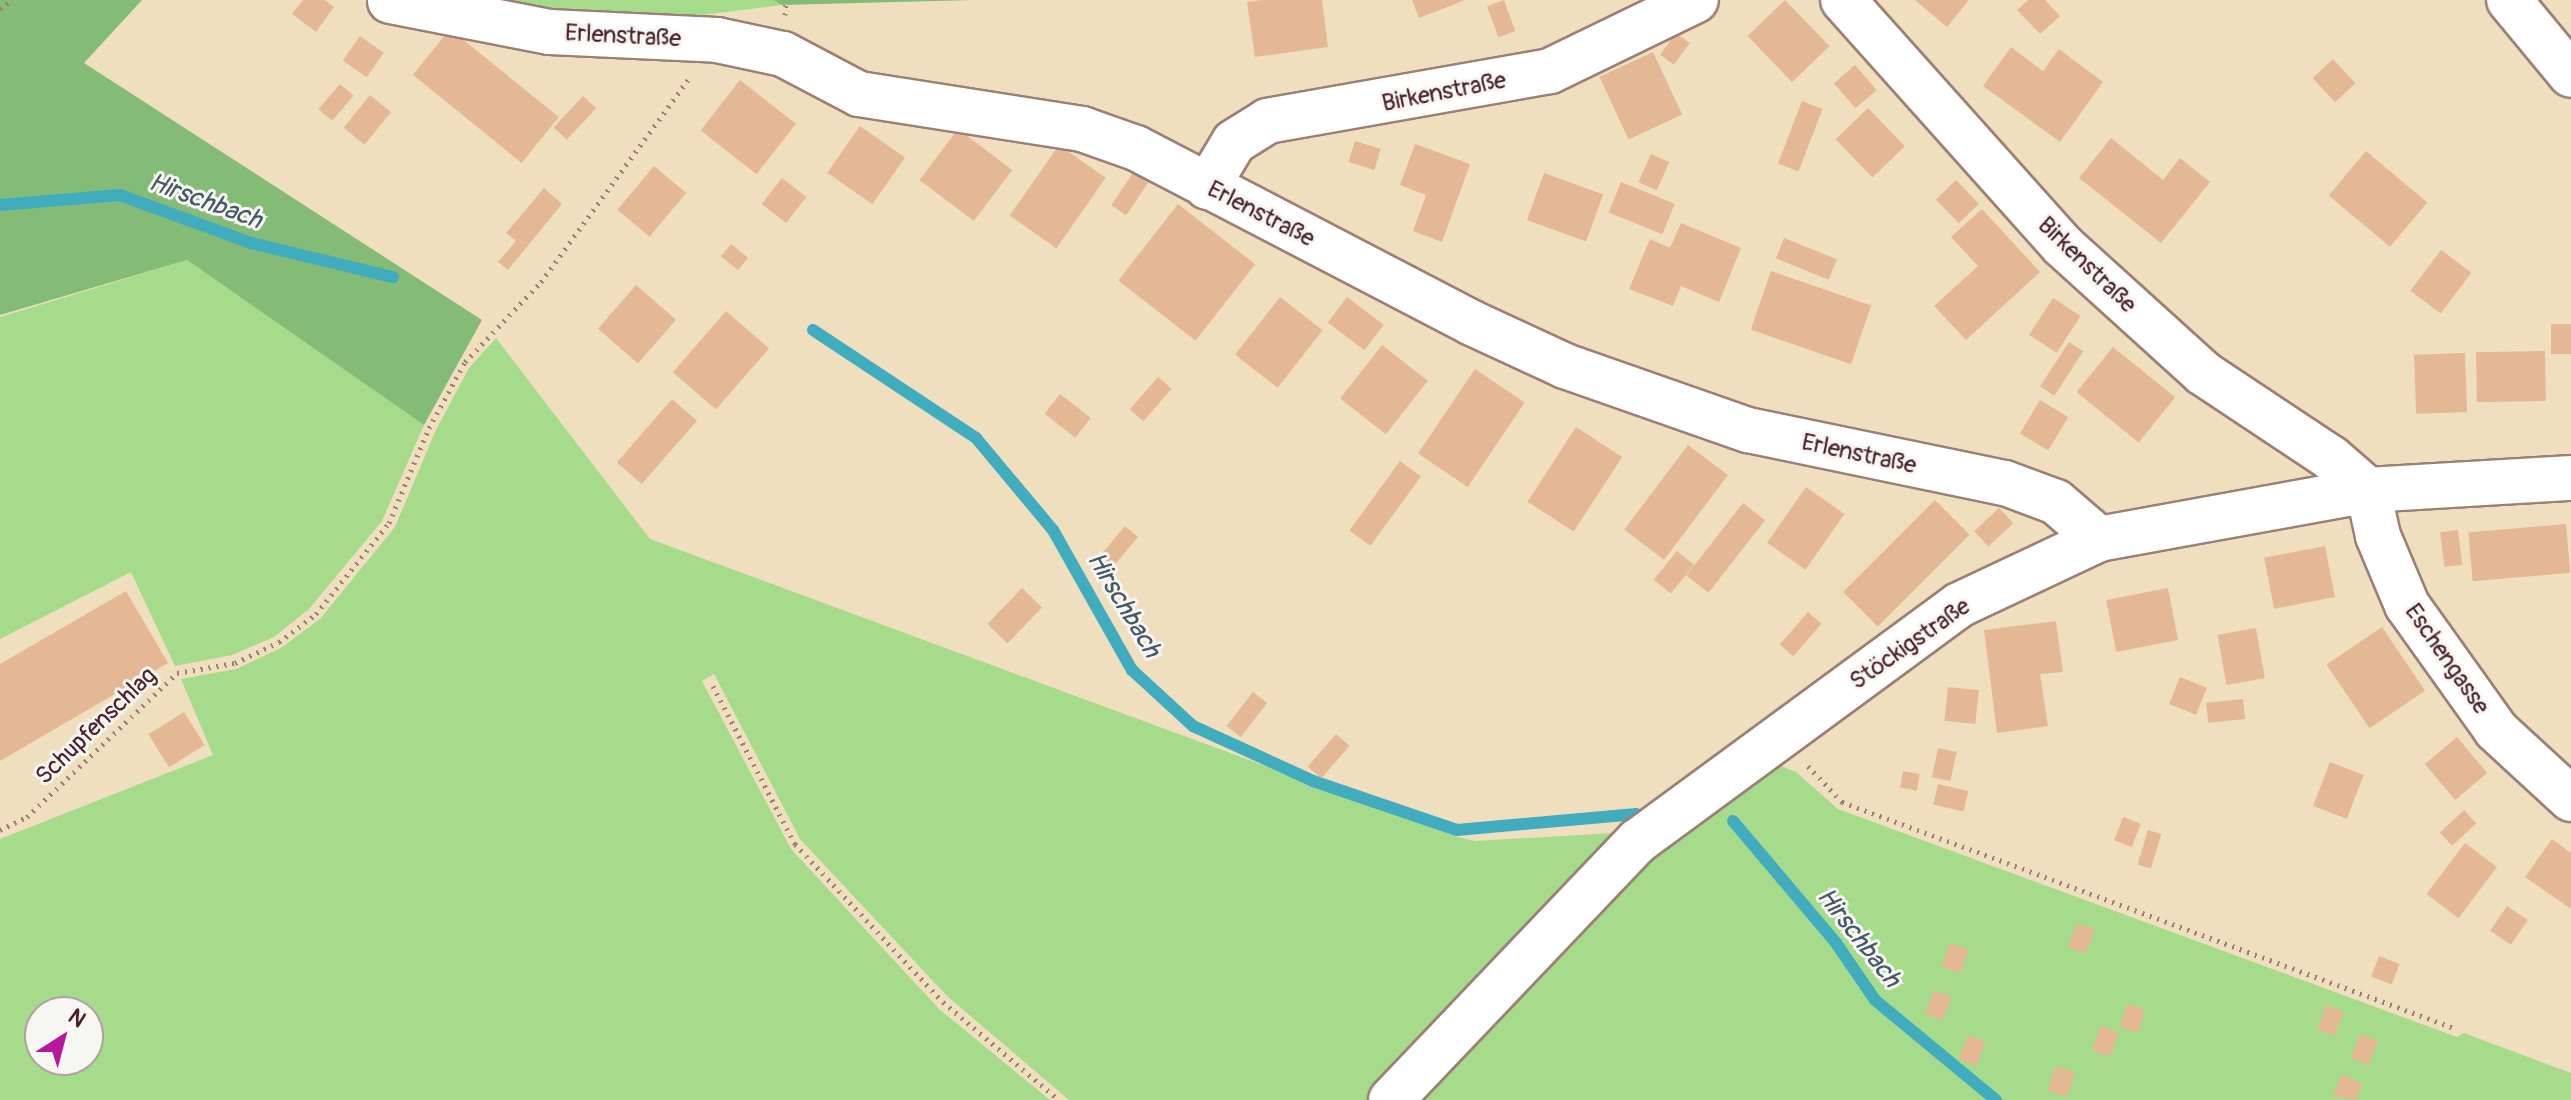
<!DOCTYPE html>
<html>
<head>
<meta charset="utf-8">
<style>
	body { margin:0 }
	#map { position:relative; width:2571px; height:1100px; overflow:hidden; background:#efdfbf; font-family:Pangolin,sans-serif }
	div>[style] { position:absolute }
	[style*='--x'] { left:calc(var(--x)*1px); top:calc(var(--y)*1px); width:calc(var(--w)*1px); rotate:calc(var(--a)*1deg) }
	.green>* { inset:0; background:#a6db8b }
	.forest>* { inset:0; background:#84bb77 }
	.stream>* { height:12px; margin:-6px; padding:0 6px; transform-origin:6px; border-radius:6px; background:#40acbe }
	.building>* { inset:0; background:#e5b895; transform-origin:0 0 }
	.path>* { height:5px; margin-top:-2.5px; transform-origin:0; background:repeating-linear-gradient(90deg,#9c7f75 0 2px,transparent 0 8px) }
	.roads { filter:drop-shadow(2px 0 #9c7f75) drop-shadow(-2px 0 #9c7f75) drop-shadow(0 2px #9c7f75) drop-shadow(0 -2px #9c7f75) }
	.minor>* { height:44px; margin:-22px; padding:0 22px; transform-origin:22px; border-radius:22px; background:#fff }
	span { translate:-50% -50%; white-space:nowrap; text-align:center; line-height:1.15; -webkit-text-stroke:6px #f6f6f2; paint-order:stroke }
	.street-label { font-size:24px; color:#4a1f2b }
	.water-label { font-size:26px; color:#465766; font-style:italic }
	.north { position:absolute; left:24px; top:996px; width:80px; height:80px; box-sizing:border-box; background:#f6f6f2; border:2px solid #b1a0a2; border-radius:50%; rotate:36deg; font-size:22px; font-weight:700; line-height:32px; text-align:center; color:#4a1f2b }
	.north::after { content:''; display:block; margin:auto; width:28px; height:36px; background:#b5179e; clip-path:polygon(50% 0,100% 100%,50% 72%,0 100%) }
</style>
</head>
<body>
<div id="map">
	<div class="green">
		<i style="clip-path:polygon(440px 0,774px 0,781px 5px,637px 23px)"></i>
		<i style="clip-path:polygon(187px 260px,424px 425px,382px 521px,309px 609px,274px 637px,232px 655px,175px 666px,131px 572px,0 639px,0 317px)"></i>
		<i style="clip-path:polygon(evenodd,496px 338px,650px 539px,1458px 837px,1475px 841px,1632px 832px,1375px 1100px,1069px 1100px,947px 996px,800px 839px,714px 674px,702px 681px,791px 849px,939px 1009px,1050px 1100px,0 1100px,0 839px,213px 755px,181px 679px,236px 669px,281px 648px,320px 619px,395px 527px,435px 432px,469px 368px,496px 338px,40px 1012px,88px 1012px,88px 1060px,40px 1060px,40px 1012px)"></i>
		<i style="clip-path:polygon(1768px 761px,1796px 772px,1838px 809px,2457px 1037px,2464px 1033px,2571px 1073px,2571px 1100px,1413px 1100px,1640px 853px)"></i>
	</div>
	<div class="forest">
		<i style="clip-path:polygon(0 0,142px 0,84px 63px,482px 320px,424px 425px,187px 260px,0 315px)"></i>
		<i style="clip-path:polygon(774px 0,973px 0,781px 5px)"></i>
	</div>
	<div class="stream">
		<i style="--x:0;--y:205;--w:120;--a:-4.8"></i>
		<i style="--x:120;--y:195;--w:140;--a:20.1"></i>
		<i style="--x:251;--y:243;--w:146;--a:13.5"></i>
		<i style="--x:813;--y:330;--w:196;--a:33.5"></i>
		<i style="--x:976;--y:438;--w:120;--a:50.1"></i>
		<i style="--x:1053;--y:530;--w:161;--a:60.6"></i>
		<i style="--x:1132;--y:670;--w:83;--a:42.6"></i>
		<i style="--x:1193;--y:726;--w:132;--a:24.6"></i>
		<i style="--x:1313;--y:781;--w:152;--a:18.8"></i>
		<i style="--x:1457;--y:830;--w:180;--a:-5.1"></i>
		<i style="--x:1733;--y:821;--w:160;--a:49.8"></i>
		<i style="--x:1836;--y:943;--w:69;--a:55.6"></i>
		<i style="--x:1875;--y:1000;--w:157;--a:39.6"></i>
	</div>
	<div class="building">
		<i style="clip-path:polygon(303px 0,325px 0,334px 7px,316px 32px,292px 14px)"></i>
		<i style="clip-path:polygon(1263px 0,1322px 0,1328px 47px,1255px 57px,1247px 2px)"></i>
		<i style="clip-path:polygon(1412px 0,1465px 0,1419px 18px)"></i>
		<i style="left:1504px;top:0;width:33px;height:18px;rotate:70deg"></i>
		<i style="left:1785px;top:0;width:64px;height:52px;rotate:46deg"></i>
		<i style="clip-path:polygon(1915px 0,1969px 0,1947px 27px)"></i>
		<i style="clip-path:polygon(2028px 0,2045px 0,2060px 16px,2040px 34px,2017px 10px)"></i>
		<i style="left:450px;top:29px;width:140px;height:59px;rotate:39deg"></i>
		<i style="left:1676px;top:33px;width:17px;height:27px;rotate:36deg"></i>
		<i style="left:360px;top:36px;width:29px;height:30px;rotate:35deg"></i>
		<i style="clip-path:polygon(2011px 47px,2043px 71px,2059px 49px,2103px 82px,2060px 142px,1983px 86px)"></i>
		<i style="left:1653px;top:52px;width:69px;height:59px;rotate:65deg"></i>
		<i style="left:2333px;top:59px;width:33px;height:28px;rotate:47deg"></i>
		<i style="left:1855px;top:65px;width:33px;height:28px;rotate:49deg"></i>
		<i style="left:740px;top:80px;width:71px;height:64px;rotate:38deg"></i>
		<i style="left:340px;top:84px;width:18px;height:33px;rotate:41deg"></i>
		<i style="left:370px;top:95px;width:27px;height:42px;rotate:39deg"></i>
		<i style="left:583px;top:96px;width:18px;height:43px;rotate:43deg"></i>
		<i style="left:1802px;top:101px;width:22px;height:67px;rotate:21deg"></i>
		<i style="left:1868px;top:108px;width:53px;height:45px;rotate:46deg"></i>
		<i style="left:860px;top:126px;width:55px;height:57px;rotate:35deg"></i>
		<i style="left:958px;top:129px;width:68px;height:64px;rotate:37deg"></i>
		<i style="clip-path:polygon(2111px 138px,2163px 180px,2180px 158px,2210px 182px,2161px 243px,2079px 178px)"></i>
		<i style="left:1355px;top:141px;width:27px;height:22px;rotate:17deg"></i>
		<i style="clip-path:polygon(1415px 144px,1470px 164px,1442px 242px,1413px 231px,1426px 195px,1400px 185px)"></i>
		<i style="left:1059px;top:145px;width:57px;height:86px;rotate:35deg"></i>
		<i style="left:2366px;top:151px;width:80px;height:58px;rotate:40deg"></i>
		<i style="left:1651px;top:154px;width:20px;height:31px;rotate:24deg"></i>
		<i style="left:654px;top:166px;width:42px;height:57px;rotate:40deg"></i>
		<i style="left:1137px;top:167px;width:18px;height:46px;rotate:34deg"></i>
		<i style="left:1544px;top:173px;width:63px;height:50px;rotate:20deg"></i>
		<i style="left:782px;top:178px;width:31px;height:33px;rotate:38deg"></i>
		<i style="left:1956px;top:180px;width:33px;height:28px;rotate:46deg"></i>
		<i style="left:1621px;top:182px;width:58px;height:33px;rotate:22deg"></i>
		<i style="clip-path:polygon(544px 188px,562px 204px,508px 270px,498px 262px,516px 241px,506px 233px)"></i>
		<i style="left:1178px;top:204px;width:98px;height:97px;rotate:38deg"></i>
		<i style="clip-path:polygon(1982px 209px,2040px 272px,1966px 340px,1934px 306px,1978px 266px,1951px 237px)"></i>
		<i style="clip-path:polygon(1681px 223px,1741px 248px,1719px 302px,1681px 286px,1673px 306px,1629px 289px,1650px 239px,1670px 248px)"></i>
		<i style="left:1784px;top:238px;width:57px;height:22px;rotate:22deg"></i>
		<i style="left:731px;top:244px;width:22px;height:16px;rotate:39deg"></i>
		<i style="left:2441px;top:250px;width:38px;height:51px;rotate:37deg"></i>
		<i style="left:1771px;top:271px;width:106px;height:62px;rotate:19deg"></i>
		<i style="left:636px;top:285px;width:53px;height:58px;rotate:41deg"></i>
		<i style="left:1280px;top:297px;width:54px;height:73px;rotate:38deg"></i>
		<i style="left:1347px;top:297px;width:46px;height:32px;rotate:37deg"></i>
		<i style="left:2053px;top:298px;width:33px;height:44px;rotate:33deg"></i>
		<i style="left:726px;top:311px;width:57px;height:81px;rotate:41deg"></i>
		<i style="left:2551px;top:324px;width:20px;height:30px"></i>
		<i style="left:2069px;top:342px;width:17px;height:53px;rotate:33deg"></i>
		<i style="left:1382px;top:345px;width:58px;height:68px;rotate:38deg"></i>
		<i style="left:2113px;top:347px;width:80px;height:58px;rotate:39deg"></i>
		<i style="left:2545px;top:351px;width:50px;height:69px;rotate:89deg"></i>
		<i style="left:2465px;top:353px;width:59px;height:51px;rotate:88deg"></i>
		<i style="left:1475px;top:369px;width:60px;height:102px;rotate:34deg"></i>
		<i style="left:1158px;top:377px;width:18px;height:43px;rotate:41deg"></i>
		<i style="left:1060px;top:394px;width:39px;height:25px;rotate:38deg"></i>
		<i style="left:672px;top:399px;width:33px;height:84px;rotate:41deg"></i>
		<i style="left:2040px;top:400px;width:33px;height:39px;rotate:31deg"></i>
		<i style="left:1576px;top:427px;width:55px;height:89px;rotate:33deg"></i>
		<i style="left:1688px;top:445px;width:50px;height:106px;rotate:37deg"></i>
		<i style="left:1400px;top:461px;width:26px;height:86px;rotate:36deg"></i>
		<i style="left:1806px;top:487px;width:47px;height:68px;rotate:35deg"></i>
		<i style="left:1935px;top:500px;width:49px;height:130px;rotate:45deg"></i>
		<i style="left:1743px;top:503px;width:28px;height:92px;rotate:38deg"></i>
		<i style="left:1999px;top:508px;width:21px;height:34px;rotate:47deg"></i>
		<i style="left:2566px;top:524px;width:49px;height:98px;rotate:85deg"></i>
		<i style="left:1125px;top:526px;width:17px;height:43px;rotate:40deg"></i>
		<i style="left:2458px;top:530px;width:35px;height:18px;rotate:83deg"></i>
		<i style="left:2325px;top:546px;width:52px;height:62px;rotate:79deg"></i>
		<i style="left:1677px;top:551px;width:22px;height:37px;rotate:39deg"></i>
		<i style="left:1022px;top:588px;width:28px;height:50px;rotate:44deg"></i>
		<i style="left:2168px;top:588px;width:53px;height:63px;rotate:79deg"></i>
		<i style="clip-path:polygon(126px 591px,168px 663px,0 761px,0 664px)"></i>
		<i style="left:1808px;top:612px;width:18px;height:43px;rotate:41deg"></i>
		<i style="clip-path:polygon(2056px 621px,2063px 672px,2040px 674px,2048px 726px,1997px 733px,1984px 630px)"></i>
		<i style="left:2382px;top:627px;width:77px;height:67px;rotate:56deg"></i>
		<i style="left:2256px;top:628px;width:51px;height:39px;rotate:80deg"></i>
		<i style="left:2180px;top:677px;width:29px;height:29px;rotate:22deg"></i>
		<i style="left:1948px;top:687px;width:31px;height:34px;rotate:6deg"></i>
		<i style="left:1253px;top:692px;width:18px;height:43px;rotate:38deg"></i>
		<i style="left:2243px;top:699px;width:20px;height:37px;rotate:84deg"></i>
		<i style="left:184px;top:712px;width:39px;height:42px;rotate:58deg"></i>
		<i style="left:1336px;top:734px;width:18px;height:43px;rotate:41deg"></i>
		<i style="left:2457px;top:737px;width:47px;height:42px;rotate:50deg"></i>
		<i style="left:1938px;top:748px;width:19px;height:30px;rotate:12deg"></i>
		<i style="left:2330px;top:762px;width:36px;height:47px;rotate:21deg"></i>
		<i style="left:1903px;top:771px;width:17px;height:17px;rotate:10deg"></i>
		<i style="left:1938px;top:784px;width:31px;height:21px;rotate:13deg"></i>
		<i style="left:2464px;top:810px;width:18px;height:33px;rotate:47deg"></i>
		<i style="left:2123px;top:817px;width:19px;height:25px;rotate:21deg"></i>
		<i style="left:2148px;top:830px;width:14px;height:36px;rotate:17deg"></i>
		<i style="clip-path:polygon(2552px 839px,2571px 853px,2571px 909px,2525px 877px)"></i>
		<i style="left:2465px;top:843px;width:40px;height:64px;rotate:37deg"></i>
		<i style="left:2507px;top:906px;width:25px;height:30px;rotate:34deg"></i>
		<i style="left:2077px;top:923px;width:19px;height:26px;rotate:21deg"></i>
		<i style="left:1950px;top:943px;width:20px;height:25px;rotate:20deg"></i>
		<i style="left:2379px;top:956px;width:22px;height:22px;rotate:21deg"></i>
		<i style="left:1934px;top:990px;width:19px;height:26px;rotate:21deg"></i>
		<i style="left:2127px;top:1004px;width:19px;height:24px;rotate:18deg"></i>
		<i style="left:2326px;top:1005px;width:19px;height:26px;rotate:21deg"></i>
		<i style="left:2101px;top:1026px;width:19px;height:26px;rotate:21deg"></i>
		<i style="left:2360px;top:1034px;width:19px;height:26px;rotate:21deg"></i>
		<i style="left:1968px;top:1035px;width:19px;height:26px;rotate:21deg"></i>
		<i style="left:2056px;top:1066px;width:20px;height:26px;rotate:18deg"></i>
		<i style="clip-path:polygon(2342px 1074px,2363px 1084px,2355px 1100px,2333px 1096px)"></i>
	</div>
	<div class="path">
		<i style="--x:0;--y:9;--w:15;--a:-37"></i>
		<i style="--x:785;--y:15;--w:15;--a:-86"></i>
		<i style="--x:713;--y:686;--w:178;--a:62.6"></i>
		<i style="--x:795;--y:844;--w:216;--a:46.9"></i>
		<i style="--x:943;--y:1002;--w:152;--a:40.2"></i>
		<i style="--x:1808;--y:766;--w:50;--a:46.6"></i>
		<i style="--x:1842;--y:802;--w:652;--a:20.27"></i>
		<i style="--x:0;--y:830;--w:30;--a:-26"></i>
		<i style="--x:27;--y:817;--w:208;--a:-43.8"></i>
		<i style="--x:177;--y:673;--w:59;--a:-9.8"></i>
		<i style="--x:235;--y:663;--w:49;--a:-25.5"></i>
		<i style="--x:279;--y:642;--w:46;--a:-37.1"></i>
		<i style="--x:316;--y:614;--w:117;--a:-51.3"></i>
		<i style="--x:389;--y:523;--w:103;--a:-67.2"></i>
		<i style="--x:429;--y:428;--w:75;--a:-61.4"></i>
		<i style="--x:465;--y:362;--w:110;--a:-46.5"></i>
		<i style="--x:541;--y:282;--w:250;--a:-54"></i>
	</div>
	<div class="roads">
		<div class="minor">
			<i style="--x:1843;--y:0;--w:329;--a:48.2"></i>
			<i style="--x:2062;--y:245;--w:190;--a:42.2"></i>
			<i style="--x:2203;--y:373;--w:154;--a:33.6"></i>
			<i style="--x:2331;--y:458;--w:49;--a:40.9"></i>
			<i style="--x:2509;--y:0;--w:97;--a:50.4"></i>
			<i style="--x:390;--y:1;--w:163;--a:11"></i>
			<i style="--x:550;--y:32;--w:167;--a:2.7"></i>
			<i style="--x:717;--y:40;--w:67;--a:12"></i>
			<i style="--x:783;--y:54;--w:86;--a:27.8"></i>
			<i style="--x:859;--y:94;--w:226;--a:8.9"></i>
			<i style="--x:1082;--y:129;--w:57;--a:19.4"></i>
			<i style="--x:1136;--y:148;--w:379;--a:27.5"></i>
			<i style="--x:1472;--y:323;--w:102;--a:24.8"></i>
			<i style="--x:1565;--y:366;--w:194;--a:19.3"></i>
			<i style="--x:1748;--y:430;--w:262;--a:11.7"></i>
			<i style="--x:2005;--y:483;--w:54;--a:20.4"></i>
			<i style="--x:2056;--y:502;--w:57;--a:40.7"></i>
			<i style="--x:1207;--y:187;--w:52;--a:-59"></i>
			<i style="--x:1234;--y:142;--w:39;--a:-32"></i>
			<i style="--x:1267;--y:121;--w:287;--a:-10"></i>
			<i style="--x:1550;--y:71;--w:162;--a:-25.9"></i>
			<i style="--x:2368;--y:490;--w:47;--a:77.7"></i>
			<i style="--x:2378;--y:536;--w:75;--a:67.2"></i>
			<i style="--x:2407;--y:605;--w:153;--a:54.5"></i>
			<i style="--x:2496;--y:730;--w:102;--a:42.6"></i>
			<i style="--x:1391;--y:1100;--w:358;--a:-46.4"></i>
			<i style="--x:1638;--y:841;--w:398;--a:-36.3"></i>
			<i style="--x:1959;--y:605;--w:155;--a:-25.2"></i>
			<i style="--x:2099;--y:539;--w:273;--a:-10.3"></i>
			<i style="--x:2368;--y:490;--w:203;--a:-3.4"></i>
		</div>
	</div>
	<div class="street-label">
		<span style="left:623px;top:36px;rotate:3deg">Erlenstraße</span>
		<span style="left:1444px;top:92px;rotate:-11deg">Birkenstraße</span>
		<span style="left:1261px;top:214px;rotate:27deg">Erlenstraße</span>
		<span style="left:2087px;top:265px;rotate:44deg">Birkenstraße</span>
		<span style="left:1859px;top:454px;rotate:12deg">Erlenstraße</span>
		<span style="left:1910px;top:644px;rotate:-35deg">Stöckigstraße</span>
		<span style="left:2447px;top:659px;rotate:55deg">Eschengasse</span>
		<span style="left:96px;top:726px;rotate:-44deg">Schupfenschlag</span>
	</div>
	<div class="water-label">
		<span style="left:205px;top:202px;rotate:20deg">Hirschbach</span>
		<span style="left:1123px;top:605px;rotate:59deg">Hirschbach</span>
		<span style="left:1858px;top:938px;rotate:52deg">Hirschbach</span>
	</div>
	<div class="north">N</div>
</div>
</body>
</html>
